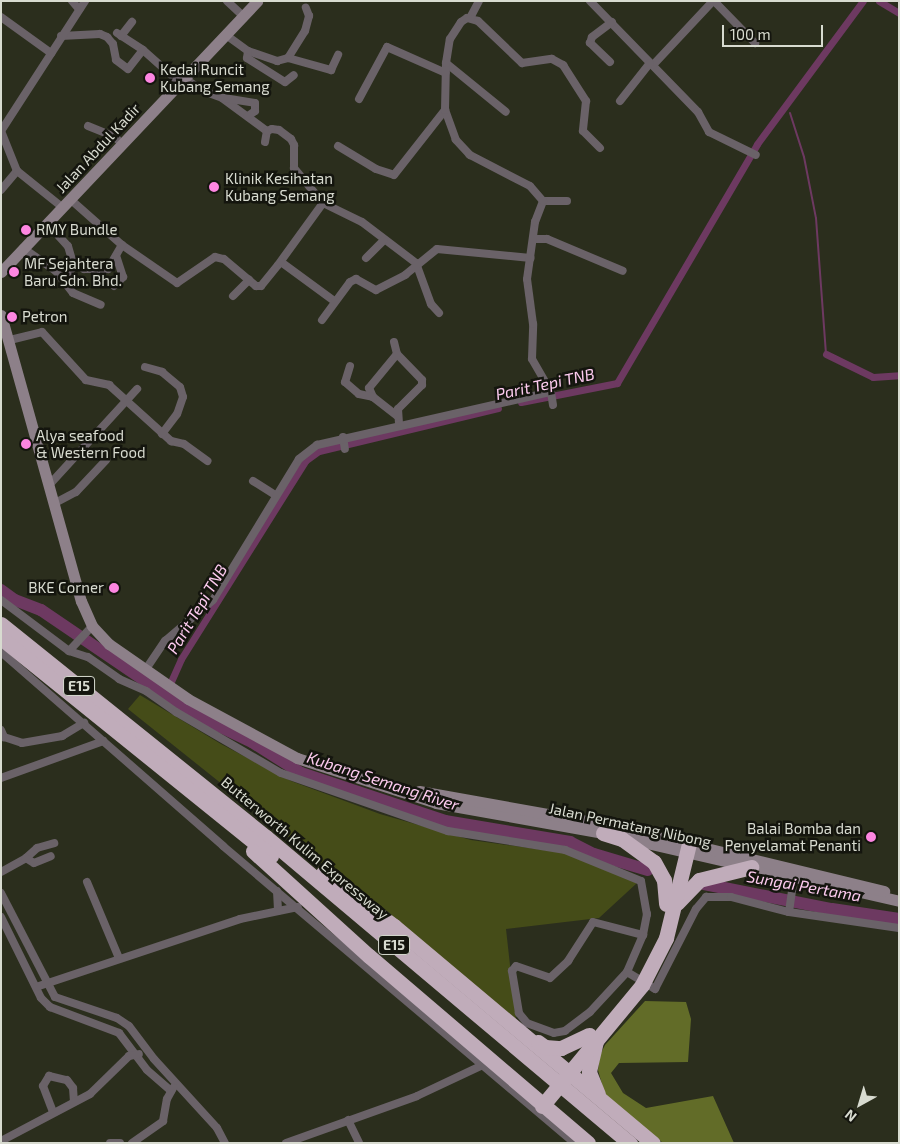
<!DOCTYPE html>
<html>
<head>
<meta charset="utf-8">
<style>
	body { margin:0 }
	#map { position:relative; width:900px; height:1144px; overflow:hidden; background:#2b2e1d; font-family:"Exo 2",sans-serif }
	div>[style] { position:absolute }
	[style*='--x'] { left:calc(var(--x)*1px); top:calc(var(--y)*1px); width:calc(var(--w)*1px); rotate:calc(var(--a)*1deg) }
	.green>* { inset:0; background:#454c18 }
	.forest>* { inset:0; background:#626c28 }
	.stream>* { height:2px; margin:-1px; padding:0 1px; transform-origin:1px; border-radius:1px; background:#6d3961 }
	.canal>* { height:7px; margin:-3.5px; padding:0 3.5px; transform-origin:3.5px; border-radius:3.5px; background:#6d3961 }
	.river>* { height:12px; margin:-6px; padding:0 6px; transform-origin:6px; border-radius:6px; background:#6d3961 }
	.street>* { height:8px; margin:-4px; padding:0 4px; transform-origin:4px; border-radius:4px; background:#6a6268 }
	.secondary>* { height:11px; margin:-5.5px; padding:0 5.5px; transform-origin:5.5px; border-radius:5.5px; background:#8d8089 }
	.highway>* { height:15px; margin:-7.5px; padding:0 7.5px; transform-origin:7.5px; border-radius:7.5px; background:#c0acba }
	.highway-bridge>* { height:15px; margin:-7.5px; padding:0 7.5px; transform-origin:7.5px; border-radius:7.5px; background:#c0acba }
	.dots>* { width:14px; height:14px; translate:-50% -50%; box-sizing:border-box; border:2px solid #14150e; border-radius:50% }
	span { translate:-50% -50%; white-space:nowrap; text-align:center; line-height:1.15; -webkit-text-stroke:5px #14150e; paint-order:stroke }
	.shield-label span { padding:1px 4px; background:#14150e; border:1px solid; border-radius:4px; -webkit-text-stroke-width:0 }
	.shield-label { font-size:14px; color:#d8dbd0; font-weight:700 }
	.poi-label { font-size:15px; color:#d8dbd0 }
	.left { translate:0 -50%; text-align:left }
	.right { translate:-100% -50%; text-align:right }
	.street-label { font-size:15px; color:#d8dbd0 }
	.water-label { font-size:16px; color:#fdcbef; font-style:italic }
	.frame { position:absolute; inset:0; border:2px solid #d8dbd0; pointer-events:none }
	.north { position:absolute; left:835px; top:1079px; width:50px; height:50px; -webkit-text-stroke:4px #14150e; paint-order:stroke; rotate:219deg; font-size:14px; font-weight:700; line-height:20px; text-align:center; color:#d8dbd0 }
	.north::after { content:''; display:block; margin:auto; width:18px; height:22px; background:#d8dbd0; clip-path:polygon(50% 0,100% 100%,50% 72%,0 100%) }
	.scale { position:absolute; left:722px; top:25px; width:101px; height:22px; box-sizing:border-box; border:2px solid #d8dbd0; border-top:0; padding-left:6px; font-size:15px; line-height:18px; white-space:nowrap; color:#d8dbd0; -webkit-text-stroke:4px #14150e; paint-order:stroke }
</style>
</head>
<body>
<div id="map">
	<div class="green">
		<i style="clip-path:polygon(140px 695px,221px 744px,291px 781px,380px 814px,471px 840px,565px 853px,637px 883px,599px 918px,506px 929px,516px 1019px,128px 709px)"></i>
	</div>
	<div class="forest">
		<i style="clip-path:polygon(645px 1001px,686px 1002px,691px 1019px,688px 1062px,619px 1063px,611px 1073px,623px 1093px,646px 1108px,713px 1096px,734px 1143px,663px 1143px,605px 1095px,598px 1070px,600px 1055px,605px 1045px)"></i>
	</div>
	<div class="stream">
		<i style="--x:790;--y:113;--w:46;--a:72.3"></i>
		<i style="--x:804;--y:157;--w:62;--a:78.9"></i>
		<i style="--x:816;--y:218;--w:136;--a:85.8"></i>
	</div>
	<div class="canal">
		<i style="--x:879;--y:1;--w:23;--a:31"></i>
		<i style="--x:826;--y:354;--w:52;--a:26.1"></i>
		<i style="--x:873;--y:377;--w:26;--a:-4"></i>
		<i style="--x:521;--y:402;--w:98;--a:-11.2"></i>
		<i style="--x:617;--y:383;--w:277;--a:-59.6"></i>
		<i style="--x:757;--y:144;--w:178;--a:-53.5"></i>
		<i style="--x:165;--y:695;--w:39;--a:-66"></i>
		<i style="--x:181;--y:659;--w:234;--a:-57.9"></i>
		<i style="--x:305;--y:461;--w:17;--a:-36"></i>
		<i style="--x:319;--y:451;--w:184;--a:-13.5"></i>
	</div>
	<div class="river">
		<i style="--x:1;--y:590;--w:17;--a:36"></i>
		<i style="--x:15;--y:600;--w:28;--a:21"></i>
		<i style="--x:41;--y:610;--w:185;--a:34.2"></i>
		<i style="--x:194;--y:714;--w:64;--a:25.8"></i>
		<i style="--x:252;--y:742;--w:58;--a:32.3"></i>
		<i style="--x:301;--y:773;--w:152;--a:18.4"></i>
		<i style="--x:445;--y:821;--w:127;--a:9.5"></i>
		<i style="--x:570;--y:842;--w:27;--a:27"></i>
		<i style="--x:594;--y:854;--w:56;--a:16.5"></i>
		<i style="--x:704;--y:884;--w:130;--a:11.1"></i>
		<i style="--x:832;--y:909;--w:68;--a:8.5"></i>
	</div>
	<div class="street">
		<i style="--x:72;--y:1;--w:11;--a:49"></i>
		<i style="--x:227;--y:1;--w:22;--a:43"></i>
		<i style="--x:590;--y:1;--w:155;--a:45.8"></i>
		<i style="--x:698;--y:112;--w:23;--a:61"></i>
		<i style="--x:709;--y:132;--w:52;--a:26.1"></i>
		<i style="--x:714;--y:1;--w:59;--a:45.7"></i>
		<i style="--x:1;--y:17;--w:62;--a:35.8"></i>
		<i style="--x:470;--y:18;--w:19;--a:-62"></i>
		<i style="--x:117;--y:33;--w:31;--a:33"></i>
		<i style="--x:143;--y:50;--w:50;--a:41.7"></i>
		<i style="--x:226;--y:35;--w:27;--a:36"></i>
		<i style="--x:248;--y:51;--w:31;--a:19"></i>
		<i style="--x:277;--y:61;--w:11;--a:-15"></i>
		<i style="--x:288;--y:58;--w:32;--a:-58"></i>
		<i style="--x:305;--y:31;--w:16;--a:-75"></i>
		<i style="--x:309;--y:16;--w:9;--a:-111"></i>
		<i style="--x:61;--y:36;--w:39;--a:-3"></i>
		<i style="--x:100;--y:34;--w:8;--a:23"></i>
		<i style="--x:107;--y:37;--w:9;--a:49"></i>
		<i style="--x:113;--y:44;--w:16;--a:79"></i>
		<i style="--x:116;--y:60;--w:15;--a:37"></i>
		<i style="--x:128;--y:69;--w:24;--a:-52"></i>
		<i style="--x:121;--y:36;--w:18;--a:-52"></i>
		<i style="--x:248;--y:51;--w:7;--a:98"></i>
		<i style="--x:247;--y:58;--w:45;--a:32.3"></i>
		<i style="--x:285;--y:82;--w:11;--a:-38"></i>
		<i style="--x:288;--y:58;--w:45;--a:15.6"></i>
		<i style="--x:331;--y:70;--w:17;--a:-65"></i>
		<i style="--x:610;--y:62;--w:28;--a:-136"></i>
		<i style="--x:590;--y:43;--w:6;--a:-72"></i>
		<i style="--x:592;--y:37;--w:25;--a:-37"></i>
		<i style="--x:446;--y:63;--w:77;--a:39.2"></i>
		<i style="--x:654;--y:64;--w:86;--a:-46.9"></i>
		<i style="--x:184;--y:78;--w:23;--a:34"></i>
		<i style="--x:203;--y:91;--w:20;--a:20"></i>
		<i style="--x:222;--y:98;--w:56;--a:36.3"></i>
		<i style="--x:224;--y:98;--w:31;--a:9"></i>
		<i style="--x:255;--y:103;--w:8;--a:90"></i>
		<i style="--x:255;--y:111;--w:9;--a:144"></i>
		<i style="--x:359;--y:99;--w:59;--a:-61.7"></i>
		<i style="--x:387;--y:47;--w:64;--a:23.8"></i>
		<i style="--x:620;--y:101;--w:48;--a:-51.7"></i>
		<i style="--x:88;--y:126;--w:29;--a:22"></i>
		<i style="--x:115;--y:137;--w:10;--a:45"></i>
		<i style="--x:265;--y:142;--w:11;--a:-80"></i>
		<i style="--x:267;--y:131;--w:5;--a:-22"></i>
		<i style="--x:272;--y:129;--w:7;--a:8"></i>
		<i style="--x:279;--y:130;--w:15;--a:37"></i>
		<i style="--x:291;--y:139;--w:7;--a:63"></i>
		<i style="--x:294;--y:145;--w:23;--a:90"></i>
		<i style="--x:294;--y:168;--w:45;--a:50.4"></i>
		<i style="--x:323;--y:203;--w:43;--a:26"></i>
		<i style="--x:362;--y:222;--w:68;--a:37.2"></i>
		<i style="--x:416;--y:263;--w:44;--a:69.9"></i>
		<i style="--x:431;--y:304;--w:12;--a:48"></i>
		<i style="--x:338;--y:146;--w:44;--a:31.2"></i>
		<i style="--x:376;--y:169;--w:19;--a:18"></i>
		<i style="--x:394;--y:175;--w:83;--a:-51.9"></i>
		<i style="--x:1;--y:190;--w:25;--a:-50"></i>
		<i style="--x:70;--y:199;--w:69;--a:41.5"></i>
		<i style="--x:122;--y:245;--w:67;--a:34.6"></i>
		<i style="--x:177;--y:283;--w:46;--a:-34.4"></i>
		<i style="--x:215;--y:257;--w:9;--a:13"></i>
		<i style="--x:224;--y:259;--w:42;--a:40.2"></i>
		<i style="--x:256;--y:286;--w:5;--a:0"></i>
		<i style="--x:261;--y:286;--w:27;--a:-51"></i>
		<i style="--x:278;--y:265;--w:77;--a:-54"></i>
		<i style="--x:543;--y:201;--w:24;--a:0"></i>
		<i style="--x:62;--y:207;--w:58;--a:-141.3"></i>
		<i style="--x:17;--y:171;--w:43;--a:-111.8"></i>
		<i style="--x:1;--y:131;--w:155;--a:-57.1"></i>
		<i style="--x:47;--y:223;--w:31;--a:48"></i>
		<i style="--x:68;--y:246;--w:15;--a:74"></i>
		<i style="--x:72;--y:260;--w:15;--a:37"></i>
		<i style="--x:84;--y:269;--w:24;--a:0"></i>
		<i style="--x:108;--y:269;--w:28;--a:-60"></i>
		<i style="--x:534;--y:239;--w:13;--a:0"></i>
		<i style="--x:547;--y:239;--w:82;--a:22.8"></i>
		<i style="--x:23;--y:248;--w:39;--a:35"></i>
		<i style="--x:55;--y:270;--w:29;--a:52"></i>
		<i style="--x:73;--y:293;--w:30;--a:23"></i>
		<i style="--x:366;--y:258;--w:25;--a:-45"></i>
		<i style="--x:281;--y:262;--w:66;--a:36.3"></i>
		<i style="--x:62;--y:278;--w:19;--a:-43"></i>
		<i style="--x:114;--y:286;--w:13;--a:-45"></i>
		<i style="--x:123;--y:277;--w:22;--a:-108"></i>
		<i style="--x:233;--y:296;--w:23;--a:-45"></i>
		<i style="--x:322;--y:320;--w:47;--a:-53.6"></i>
		<i style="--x:350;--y:282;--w:7;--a:-27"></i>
		<i style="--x:356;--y:279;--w:23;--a:29"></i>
		<i style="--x:376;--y:290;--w:33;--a:-27"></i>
		<i style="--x:405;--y:275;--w:41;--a:-39.1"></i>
		<i style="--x:437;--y:249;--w:94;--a:5.5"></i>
		<i style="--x:10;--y:340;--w:33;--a:-14"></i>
		<i style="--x:42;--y:332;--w:65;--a:47.5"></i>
		<i style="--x:86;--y:380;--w:24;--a:12"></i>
		<i style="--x:109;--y:385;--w:84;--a:42.1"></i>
		<i style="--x:171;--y:441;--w:13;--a:13"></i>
		<i style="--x:184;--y:444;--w:29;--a:36"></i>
		<i style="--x:394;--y:342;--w:12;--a:76"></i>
		<i style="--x:397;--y:354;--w:36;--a:46"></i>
		<i style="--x:422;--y:380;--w:5;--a:90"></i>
		<i style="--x:422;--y:385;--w:34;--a:135"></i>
		<i style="--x:398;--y:409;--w:16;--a:86"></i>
		<i style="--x:397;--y:354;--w:44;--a:129.5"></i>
		<i style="--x:369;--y:388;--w:10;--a:66"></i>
		<i style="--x:373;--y:397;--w:31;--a:38"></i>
		<i style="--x:350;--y:366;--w:17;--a:107"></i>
		<i style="--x:345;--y:382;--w:18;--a:41"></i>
		<i style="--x:359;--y:394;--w:14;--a:12"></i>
		<i style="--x:145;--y:367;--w:18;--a:16"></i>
		<i style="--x:162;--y:372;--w:23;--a:40"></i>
		<i style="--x:180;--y:387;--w:10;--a:73"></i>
		<i style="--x:183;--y:397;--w:18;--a:109"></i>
		<i style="--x:177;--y:414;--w:25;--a:127"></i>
		<i style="--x:553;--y:405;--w:13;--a:-99"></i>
		<i style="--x:551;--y:392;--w:38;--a:-120"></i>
		<i style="--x:532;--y:359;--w:35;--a:-88"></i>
		<i style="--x:533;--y:324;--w:45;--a:-97.6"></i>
		<i style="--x:527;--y:279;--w:58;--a:-82"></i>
		<i style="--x:535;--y:222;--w:22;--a:-69"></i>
		<i style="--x:543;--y:201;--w:20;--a:-131"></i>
		<i style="--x:530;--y:186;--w:68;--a:-152.7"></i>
		<i style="--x:470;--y:155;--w:21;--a:-133"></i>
		<i style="--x:456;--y:140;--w:32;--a:-110"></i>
		<i style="--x:445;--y:110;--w:47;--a:-88.8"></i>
		<i style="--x:446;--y:63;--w:24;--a:-81"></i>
		<i style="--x:450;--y:39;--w:20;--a:-57"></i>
		<i style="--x:461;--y:22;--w:7;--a:-34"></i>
		<i style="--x:467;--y:18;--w:11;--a:15"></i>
		<i style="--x:478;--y:21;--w:61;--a:43.7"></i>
		<i style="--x:522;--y:63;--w:30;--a:-8"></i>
		<i style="--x:552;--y:59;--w:13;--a:29"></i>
		<i style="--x:563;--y:65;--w:43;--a:57.4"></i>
		<i style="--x:586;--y:101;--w:30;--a:96"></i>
		<i style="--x:583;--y:131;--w:24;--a:45"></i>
		<i style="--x:343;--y:437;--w:12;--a:81"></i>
		<i style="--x:253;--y:481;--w:26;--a:32"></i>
		<i style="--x:50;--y:484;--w:129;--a:-47.5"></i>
		<i style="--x:55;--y:503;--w:24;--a:-28"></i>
		<i style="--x:76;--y:492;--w:44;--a:-46.8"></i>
		<i style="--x:1;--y:600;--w:85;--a:36.9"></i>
		<i style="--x:69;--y:651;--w:20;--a:18"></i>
		<i style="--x:88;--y:657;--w:38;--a:35"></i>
		<i style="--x:119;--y:679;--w:30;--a:24"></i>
		<i style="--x:146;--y:691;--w:37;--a:35"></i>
		<i style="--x:176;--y:712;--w:121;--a:30.2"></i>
		<i style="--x:281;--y:773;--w:177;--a:19.2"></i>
		<i style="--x:448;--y:831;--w:119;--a:9.2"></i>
		<i style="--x:565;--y:850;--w:82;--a:22.2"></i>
		<i style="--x:641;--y:881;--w:34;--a:80"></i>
		<i style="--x:647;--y:914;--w:21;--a:101"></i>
		<i style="--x:643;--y:935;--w:40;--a:113.4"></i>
		<i style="--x:627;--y:972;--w:54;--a:132.8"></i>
		<i style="--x:590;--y:1012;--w:31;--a:143"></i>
		<i style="--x:565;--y:1031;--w:11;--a:170"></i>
		<i style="--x:554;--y:1033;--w:29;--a:-160"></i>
		<i style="--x:527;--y:1023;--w:13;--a:-129"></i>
		<i style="--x:519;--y:1013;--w:43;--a:-99.5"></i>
		<i style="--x:512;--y:971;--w:6;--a:-51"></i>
		<i style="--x:516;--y:966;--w:36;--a:19"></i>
		<i style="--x:550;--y:978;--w:25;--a:-43"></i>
		<i style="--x:568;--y:961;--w:46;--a:-57.3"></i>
		<i style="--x:593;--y:922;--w:52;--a:14.6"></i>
		<i style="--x:69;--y:651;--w:34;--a:-47"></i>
		<i style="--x:1;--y:652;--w:295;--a:41.1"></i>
		<i style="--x:223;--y:846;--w:461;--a:40.2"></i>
		<i style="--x:146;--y:669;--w:34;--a:-56"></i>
		<i style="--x:165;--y:641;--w:63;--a:-40.5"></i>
		<i style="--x:213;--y:600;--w:165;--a:-58.6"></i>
		<i style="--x:299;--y:459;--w:23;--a:-38"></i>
		<i style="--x:317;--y:445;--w:240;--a:-12.8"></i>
		<i style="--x:1;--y:730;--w:8;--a:67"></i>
		<i style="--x:4;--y:737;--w:19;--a:18"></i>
		<i style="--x:22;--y:743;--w:41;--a:-9.9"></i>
		<i style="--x:62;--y:736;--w:26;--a:-31"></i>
		<i style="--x:1;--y:778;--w:109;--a:-19.9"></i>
		<i style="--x:26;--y:858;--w:15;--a:-42"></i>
		<i style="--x:37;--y:848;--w:18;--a:-16"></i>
		<i style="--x:1;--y:872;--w:29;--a:-29"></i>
		<i style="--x:26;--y:858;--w:9;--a:32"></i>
		<i style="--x:34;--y:863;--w:18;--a:-22"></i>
		<i style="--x:87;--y:882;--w:82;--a:67.2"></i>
		<i style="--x:277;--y:891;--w:20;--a:87"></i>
		<i style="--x:1;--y:893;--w:117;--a:62.6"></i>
		<i style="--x:55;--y:997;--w:65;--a:18.7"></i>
		<i style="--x:117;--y:1018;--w:14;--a:34"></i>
		<i style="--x:129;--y:1026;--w:41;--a:52.9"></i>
		<i style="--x:154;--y:1059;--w:93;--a:47.6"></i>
		<i style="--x:217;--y:1128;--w:17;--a:62"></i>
		<i style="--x:789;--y:912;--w:34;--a:-82"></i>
		<i style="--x:1;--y:917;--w:90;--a:63.7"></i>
		<i style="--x:41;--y:998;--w:13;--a:45"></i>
		<i style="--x:50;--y:1007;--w:74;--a:20.6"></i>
		<i style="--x:119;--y:1033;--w:46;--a:52.9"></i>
		<i style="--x:147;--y:1070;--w:32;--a:41"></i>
		<i style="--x:627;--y:972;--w:33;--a:31"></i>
		<i style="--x:655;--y:989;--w:90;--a:-62.9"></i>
		<i style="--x:696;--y:909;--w:16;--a:-50"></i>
		<i style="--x:706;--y:897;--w:25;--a:0"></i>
		<i style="--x:731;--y:897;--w:60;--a:14.5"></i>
		<i style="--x:789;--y:912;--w:111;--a:8.3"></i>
		<i style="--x:36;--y:987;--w:215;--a:-18.4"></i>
		<i style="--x:240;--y:919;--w:59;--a:-11.7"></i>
		<i style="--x:53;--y:1112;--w:28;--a:-111"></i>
		<i style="--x:43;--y:1086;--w:12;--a:-59"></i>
		<i style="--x:49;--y:1076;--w:18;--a:13"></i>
		<i style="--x:67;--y:1080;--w:10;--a:53"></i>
		<i style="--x:73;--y:1088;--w:13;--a:86"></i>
		<i style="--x:348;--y:1120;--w:25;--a:64"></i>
		<i style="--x:1;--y:1141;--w:101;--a:-27.8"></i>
		<i style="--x:90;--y:1094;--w:54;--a:-44.3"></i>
		<i style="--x:129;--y:1056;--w:10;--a:-11"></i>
		<i style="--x:110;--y:1143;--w:10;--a:0"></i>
		<i style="--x:132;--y:1143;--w:38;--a:-35"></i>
		<i style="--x:163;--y:1121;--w:22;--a:-80"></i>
		<i style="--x:167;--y:1099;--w:13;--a:-61"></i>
		<i style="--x:286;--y:1143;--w:139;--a:-19.7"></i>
		<i style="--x:417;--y:1096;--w:73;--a:-25.2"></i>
	</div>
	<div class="secondary">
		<i style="--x:1;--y:272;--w:373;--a:-46.6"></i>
		<i style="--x:1;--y:315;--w:297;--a:74.4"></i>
		<i style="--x:81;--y:601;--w:27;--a:66"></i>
		<i style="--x:92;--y:626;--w:25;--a:47"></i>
		<i style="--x:109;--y:644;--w:96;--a:34.8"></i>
		<i style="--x:188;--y:699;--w:124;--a:28.4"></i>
		<i style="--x:297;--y:758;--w:146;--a:17.9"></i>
		<i style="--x:436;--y:803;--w:170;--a:10.2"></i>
		<i style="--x:603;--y:833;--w:304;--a:12.9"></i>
		<i style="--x:419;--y:791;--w:199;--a:10.1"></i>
		<i style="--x:615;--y:826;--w:277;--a:13.6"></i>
	</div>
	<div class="highway">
		<i style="--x:1;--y:624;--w:340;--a:38.8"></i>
		<i style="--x:266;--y:837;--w:476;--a:40.1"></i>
		<i style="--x:1;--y:638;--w:347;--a:38.9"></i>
		<i style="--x:603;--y:833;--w:20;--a:18"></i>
		<i style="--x:622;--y:839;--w:39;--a:36"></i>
		<i style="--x:654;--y:862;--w:21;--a:61"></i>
		<i style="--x:664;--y:880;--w:24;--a:85"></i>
		<i style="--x:253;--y:851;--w:156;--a:42.2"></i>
		<i style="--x:369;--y:956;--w:288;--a:40.5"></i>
		<i style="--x:323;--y:873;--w:89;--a:36.7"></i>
		<i style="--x:394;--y:926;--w:338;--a:40"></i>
		<i style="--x:677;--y:903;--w:32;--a:-46"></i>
		<i style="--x:699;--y:880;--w:54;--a:-14"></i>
		<i style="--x:666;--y:938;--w:97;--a:-76.3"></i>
		<i style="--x:596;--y:1041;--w:32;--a:103"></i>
		<i style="--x:589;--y:1072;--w:24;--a:68"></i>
		<i style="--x:538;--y:1042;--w:9;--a:36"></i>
		<i style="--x:545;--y:1047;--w:16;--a:4"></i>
		<i style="--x:561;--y:1048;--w:31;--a:-25"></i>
	</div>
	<div class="highway-bridge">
		<i style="--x:542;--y:1106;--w:157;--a:-50.4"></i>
		<i style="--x:642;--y:985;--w:53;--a:-62.9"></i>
	</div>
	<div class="dots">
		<i style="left:150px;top:78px;background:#fd86e1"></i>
		<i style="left:214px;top:187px;background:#fd86e1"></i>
		<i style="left:26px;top:230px;background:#fd86e1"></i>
		<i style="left:14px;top:272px;background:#fd86e1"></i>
		<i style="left:12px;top:317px;background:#fd86e1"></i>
		<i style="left:26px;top:444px;background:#fd86e1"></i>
		<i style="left:114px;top:588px;background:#fd86e1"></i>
		<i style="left:871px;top:837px;background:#fd86e1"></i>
	</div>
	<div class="shield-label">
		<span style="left:79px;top:686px">E15</span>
		<span style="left:394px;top:945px">E15</span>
	</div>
	<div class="poi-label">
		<span class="left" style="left:160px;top:78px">Kedai Runcit<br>Kubang Semang</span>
		<span class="left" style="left:225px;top:187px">Klinik Kesihatan<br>Kubang Semang</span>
		<span class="left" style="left:36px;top:230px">RMY Bundle</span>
		<span class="left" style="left:24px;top:272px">MF Sejahtera<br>Baru Sdn. Bhd.</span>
		<span class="left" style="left:22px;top:317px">Petron</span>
		<span class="left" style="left:36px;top:444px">Alya seafood<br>&amp; Western Food</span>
		<span class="right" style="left:104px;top:588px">BKE Corner</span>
		<span class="right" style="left:861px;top:837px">Balai Bomba dan<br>Penyelamat Penanti</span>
	</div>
	<div class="street-label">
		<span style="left:98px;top:148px;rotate:-47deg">Jalan Abdul Kadir</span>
		<span style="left:630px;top:825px;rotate:12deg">Jalan Permatang Nibong</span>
		<span style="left:305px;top:848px;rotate:40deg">Butterworth Kulim Expressway</span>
	</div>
	<div class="water-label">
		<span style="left:545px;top:384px;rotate:-12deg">Parit Tepi TNB</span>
		<span style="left:197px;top:609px;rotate:-59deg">Parit Tepi TNB</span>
		<span style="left:383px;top:781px;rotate:18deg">Kubang Semang River</span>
		<span style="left:804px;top:886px;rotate:10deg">Sungai Pertama</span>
	</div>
	<div class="frame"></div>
	<div class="north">N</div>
	<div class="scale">100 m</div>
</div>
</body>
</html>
